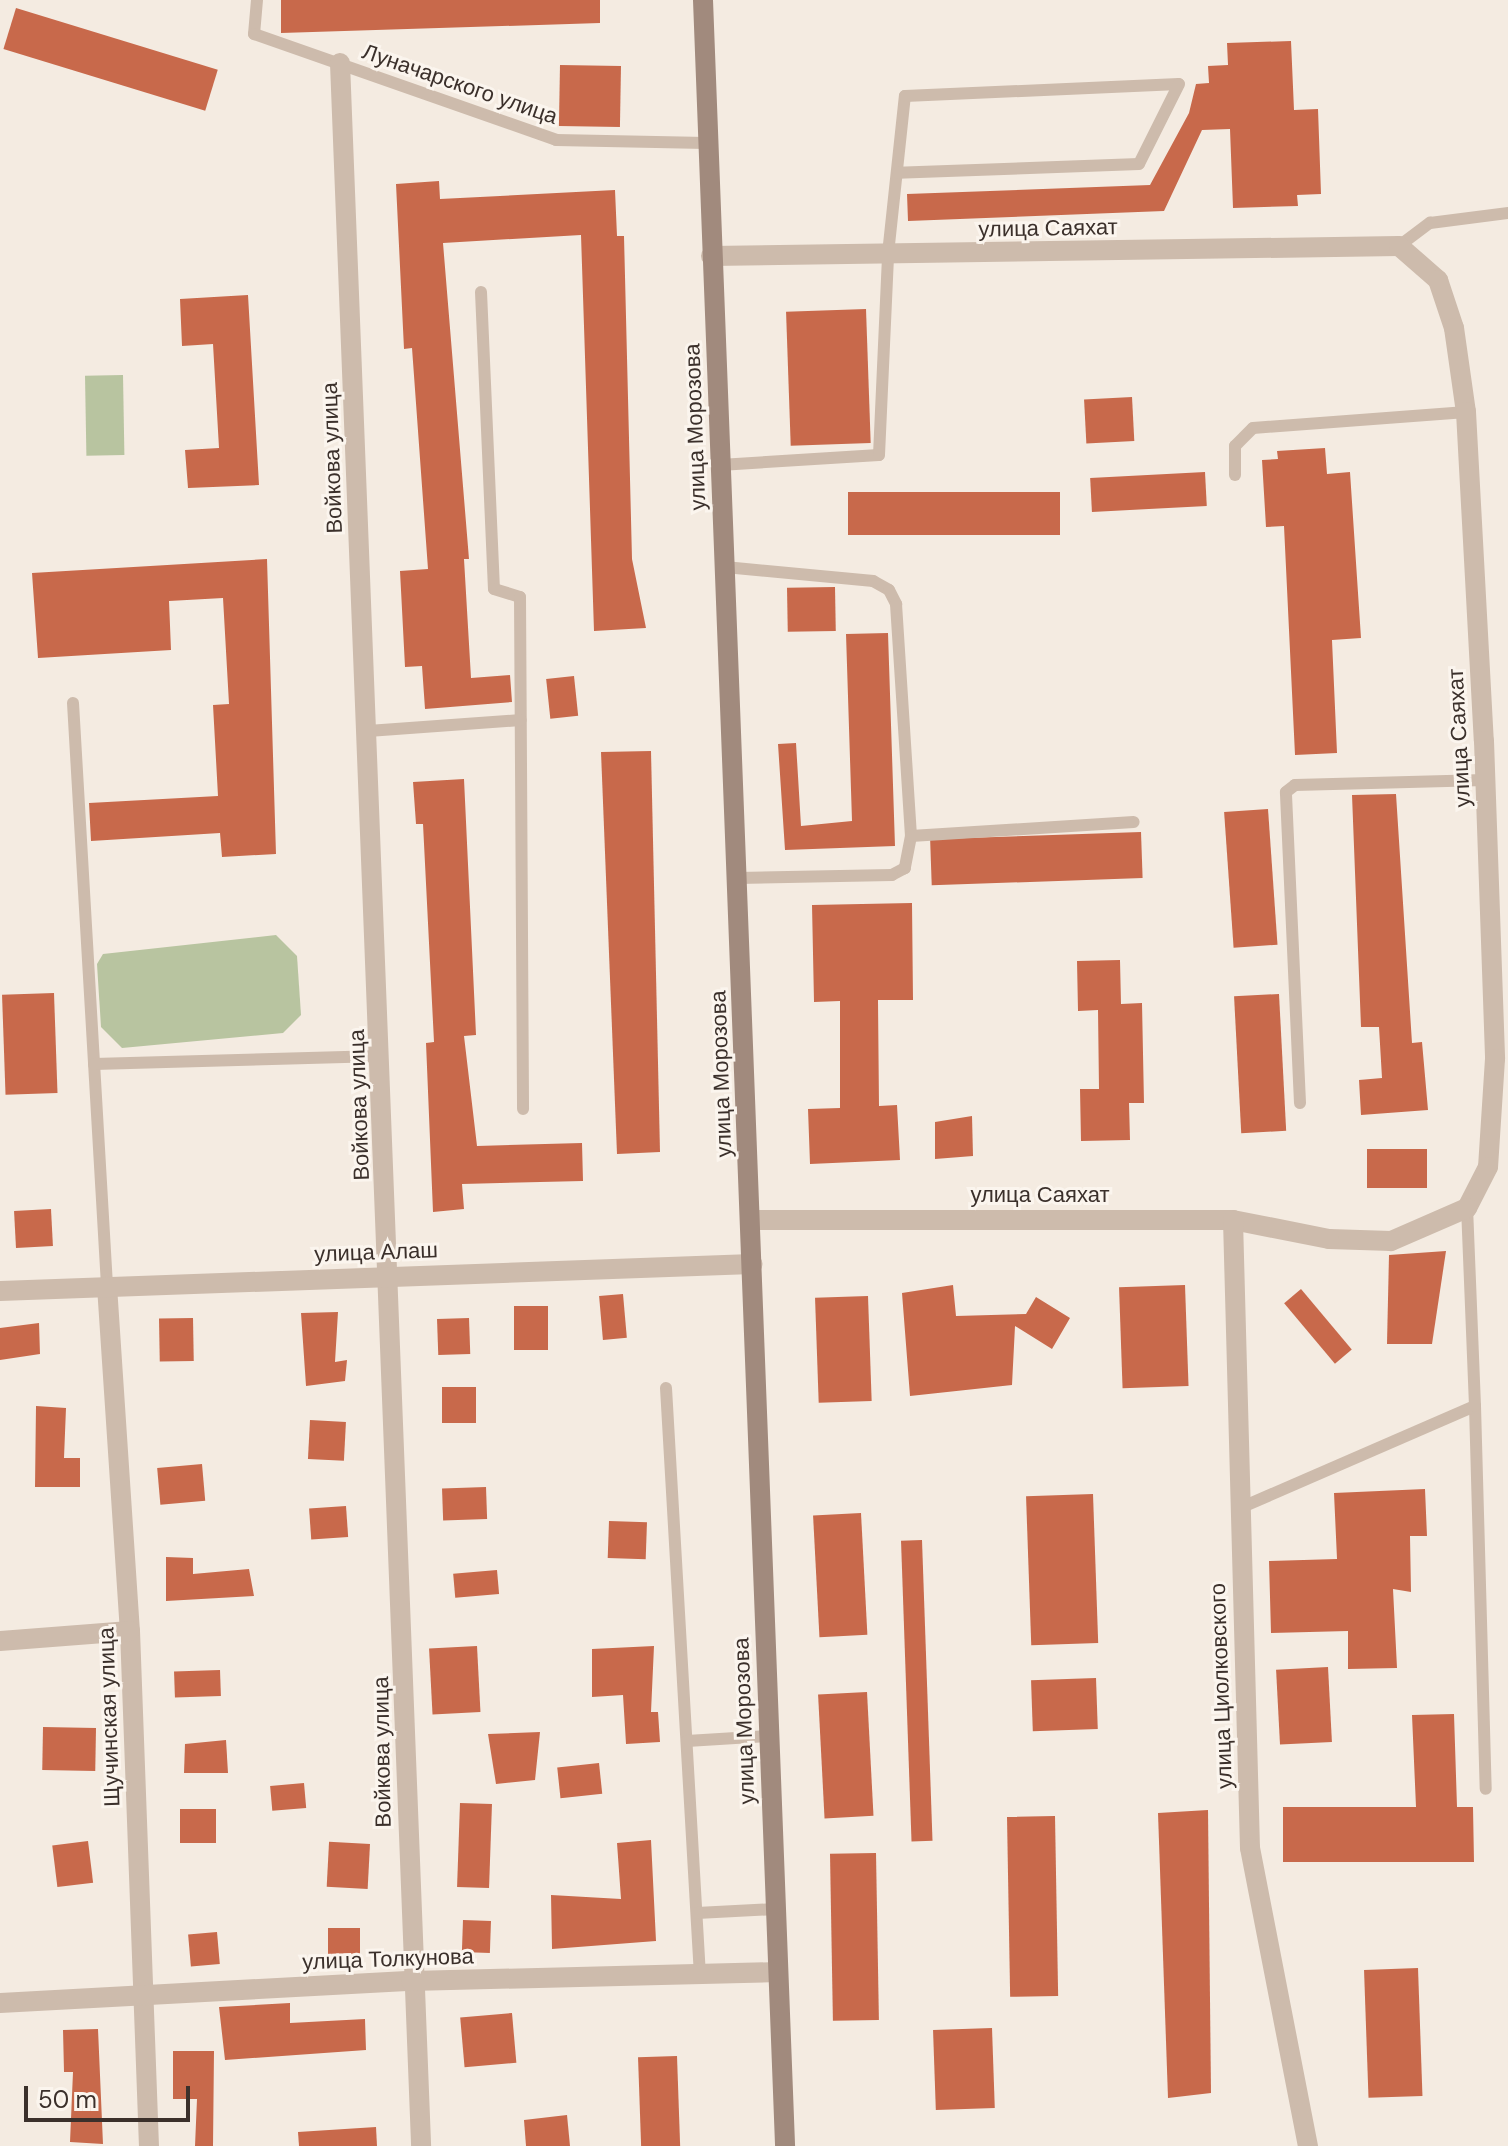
<!DOCTYPE html>
<html>
<head>
<meta charset="utf-8">
<style>
	body { margin:0 }
	#map { position:relative; width:1508px; height:2146px; overflow:hidden; background:#f4ebe1; font-family:"DM Sans",sans-serif }
	div>[style] { position:absolute }
	[style*='--x'] { left:calc(var(--x)*1px); top:calc(var(--y)*1px); width:calc(var(--w)*1px); rotate:calc(var(--a)*1deg) }
	.green>* { inset:0; background:#b8c4a0; transform-origin:0 0 }
	.building>* { inset:0; background:#c8694b; transform-origin:0 0 }
	.lane>* { height:12px; margin:-6px; padding:0 6px; transform-origin:6px; border-radius:6px; background:#cdbbac }
	.street>* { height:20px; margin:-10px; padding:0 10px; transform-origin:10px; border-radius:10px; background:#cdbbac }
	.secondary>* { height:20px; margin:-10px; padding:0 10px; transform-origin:10px; border-radius:10px; background:#a18a7d }
	span { translate:-50% -50%; white-space:nowrap; text-align:center; line-height:1.15; -webkit-text-stroke:6px #fbf5ee; paint-order:stroke }
	.street-label { font-size:22px; color:#3b302b }
	.scale { position:absolute; left:24px; top:2086px; width:166px; height:36px; box-sizing:border-box; border:4px solid #3b302b; border-top:0; padding-left:10px; font-size:24px; line-height:28px; white-space:nowrap; color:#3b302b; -webkit-text-stroke:6px #fbf5ee; paint-order:stroke }
</style>
</head>
<body>
<div id="map">
	<div class="green">
		<i style="left:123px;top:375px;width:80px;height:38px;rotate:89deg"></i>
		<i style="clip-path:polygon(276px 935px,297px 956px,301px 1015px,283px 1033px,122px 1048px,101px 1027px,97px 964px,103px 954px)"></i>
	</div>
	<div class="building">
		<i style="clip-path:polygon(281px 0,600px 0,600px 23px,281px 33px)"></i>
		<i style="left:16px;top:8px;width:211px;height:43px;rotate:17deg"></i>
		<i style="clip-path:polygon(1291px 41px,1294px 110px,1318px 109px,1321px 194px,1297px 195px,1298px 206px,1233px 208px,1230px 129px,1202px 130px,1164px 211px,908px 221px,907px 194px,1150px 185px,1189px 113px,1196px 84px,1209px 83px,1208px 66px,1228px 65px,1227px 43px)"></i>
		<i style="left:560px;top:65px;width:61px;height:61px;rotate:1deg"></i>
		<i style="clip-path:polygon(439px 181px,440px 199px,615px 190px,617px 236px,624px 236px,632px 559px,646px 628px,594px 631px,581px 235px,443px 243px,469px 559px,464px 559px,471px 678px,510px 675px,512px 702px,425px 709px,422px 666px,405px 667px,400px 571px,428px 569px,412px 348px,404px 349px,396px 184px)"></i>
		<i style="clip-path:polygon(248px 295px,259px 485px,188px 488px,185px 450px,219px 448px,213px 344px,182px 346px,180px 299px)"></i>
		<i style="left:866px;top:309px;width:134px;height:80px;rotate:88deg"></i>
		<i style="left:1132px;top:397px;width:44px;height:48px;rotate:87deg"></i>
		<i style="clip-path:polygon(1325px 448px,1327px 474px,1350px 472px,1361px 638px,1332px 640px,1337px 753px,1295px 755px,1284px 526px,1266px 527px,1262px 460px,1278px 459px,1277px 451px)"></i>
		<i style="left:1205px;top:472px;width:34px;height:115px;rotate:87deg"></i>
		<i style="left:848px;top:492px;width:212px;height:43px"></i>
		<i style="clip-path:polygon(267px 559px,276px 854px,222px 857px,220px 833px,91px 841px,89px 803px,218px 796px,213px 705px,229px 704px,223px 598px,169px 601px,171px 650px,38px 658px,32px 573px)"></i>
		<i style="left:835px;top:587px;width:44px;height:48px;rotate:89deg"></i>
		<i style="clip-path:polygon(888px 633px,895px 846px,785px 850px,778px 744px,796px 743px,801px 826px,852px 821px,846px 634px)"></i>
		<i style="left:574px;top:676px;width:40px;height:28px;rotate:84deg"></i>
		<i style="clip-path:polygon(651px 751px,660px 1152px,617px 1154px,601px 752px)"></i>
		<i style="clip-path:polygon(464px 779px,476px 1035px,464px 1036px,477px 1146px,582px 1143px,583px 1181px,462px 1184px,464px 1209px,433px 1212px,426px 1043px,434px 1042px,423px 824px,416px 824px,413px 782px)"></i>
		<i style="clip-path:polygon(1396px 794px,1412px 1043px,1422px 1042px,1428px 1110px,1361px 1115px,1359px 1080px,1382px 1078px,1379px 1027px,1361px 1027px,1352px 795px)"></i>
		<i style="left:1268px;top:809px;width:136px;height:44px;rotate:86deg"></i>
		<i style="left:1141px;top:832px;width:46px;height:211px;rotate:88deg"></i>
		<i style="clip-path:polygon(912px 903px,913px 1000px,878px 1000px,879px 1106px,897px 1105px,900px 1160px,810px 1164px,808px 1109px,840px 1108px,840px 1001px,814px 1002px,812px 905px)"></i>
		<i style="clip-path:polygon(1120px 960px,1121px 1004px,1142px 1003px,1144px 1103px,1129px 1103px,1130px 1140px,1081px 1141px,1080px 1089px,1099px 1089px,1098px 1010px,1078px 1011px,1077px 961px)"></i>
		<i style="left:54px;top:993px;width:100px;height:52px;rotate:88deg"></i>
		<i style="left:1279px;top:994px;width:137px;height:45px;rotate:87deg"></i>
		<i style="clip-path:polygon(972px 1116px,973px 1156px,935px 1159px,935px 1122px)"></i>
		<i style="left:1367px;top:1149px;width:60px;height:39px"></i>
		<i style="left:51px;top:1209px;width:37px;height:37px;rotate:87deg"></i>
		<i style="clip-path:polygon(1446px 1251px,1432px 1344px,1387px 1344px,1389px 1255px)"></i>
		<i style="clip-path:polygon(953px 1285px,956px 1316px,1026px 1314px,1036px 1297px,1070px 1318px,1052px 1349px,1015px 1326px,1012px 1385px,910px 1396px,902px 1293px)"></i>
		<i style="left:1185px;top:1285px;width:101px;height:66px;rotate:88deg"></i>
		<i style="left:1301px;top:1289px;width:79px;height:22px;rotate:50deg"></i>
		<i style="left:623px;top:1294px;width:44px;height:24px;rotate:85deg"></i>
		<i style="left:868px;top:1296px;width:105px;height:53px;rotate:88deg"></i>
		<i style="left:514px;top:1306px;width:34px;height:44px"></i>
		<i style="clip-path:polygon(338px 1312px,335px 1362px,347px 1360px,345px 1381px,306px 1386px,301px 1313px)"></i>
		<i style="left:193px;top:1318px;width:43px;height:34px;rotate:89deg"></i>
		<i style="left:469px;top:1318px;width:36px;height:32px;rotate:88deg"></i>
		<i style="clip-path:polygon(39px 1323px,40px 1354px,0 1360px,0 1328px)"></i>
		<i style="left:442px;top:1387px;width:34px;height:36px"></i>
		<i style="clip-path:polygon(36px 1406px,66px 1408px,64px 1458px,80px 1458px,80px 1487px,35px 1487px)"></i>
		<i style="left:310px;top:1420px;width:36px;height:39px;rotate:3deg"></i>
		<i style="left:202px;top:1464px;width:37px;height:45px;rotate:85deg"></i>
		<i style="left:486px;top:1487px;width:32px;height:44px;rotate:88deg"></i>
		<i style="clip-path:polygon(1425px 1489px,1427px 1536px,1410px 1536px,1411px 1592px,1393px 1589px,1397px 1668px,1348px 1669px,1348px 1631px,1271px 1633px,1269px 1561px,1337px 1559px,1334px 1493px)"></i>
		<i style="left:1093px;top:1494px;width:149px;height:67px;rotate:88deg"></i>
		<i style="left:346px;top:1506px;width:31px;height:37px;rotate:86deg"></i>
		<i style="left:861px;top:1513px;width:122px;height:48px;rotate:87deg"></i>
		<i style="left:609px;top:1521px;width:38px;height:37px;rotate:2deg"></i>
		<i style="left:922px;top:1540px;width:301px;height:21px;rotate:88deg"></i>
		<i style="clip-path:polygon(166px 1557px,193px 1558px,193px 1574px,249px 1569px,254px 1596px,166px 1601px)"></i>
		<i style="left:497px;top:1570px;width:24px;height:44px;rotate:85deg"></i>
		<i style="left:477px;top:1646px;width:66px;height:48px;rotate:87deg"></i>
		<i style="clip-path:polygon(654px 1646px,651px 1712px,658px 1712px,660px 1742px,626px 1744px,623px 1695px,592px 1697px,592px 1649px)"></i>
		<i style="left:1328px;top:1667px;width:75px;height:52px;rotate:87deg"></i>
		<i style="left:220px;top:1670px;width:26px;height:46px;rotate:88deg"></i>
		<i style="left:1096px;top:1678px;width:51px;height:65px;rotate:88deg"></i>
		<i style="left:867px;top:1692px;width:124px;height:49px;rotate:87deg"></i>
		<i style="clip-path:polygon(1454px 1714px,1457px 1807px,1473px 1807px,1474px 1862px,1283px 1862px,1283px 1807px,1416px 1807px,1412px 1715px)"></i>
		<i style="left:96px;top:1728px;width:43px;height:53px;rotate:91deg"></i>
		<i style="clip-path:polygon(540px 1732px,535px 1780px,496px 1784px,488px 1734px)"></i>
		<i style="clip-path:polygon(226px 1740px,228px 1773px,184px 1773px,185px 1744px)"></i>
		<i style="left:599px;top:1763px;width:31px;height:42px;rotate:84deg"></i>
		<i style="left:304px;top:1783px;width:25px;height:34px;rotate:85deg"></i>
		<i style="left:460px;top:1803px;width:32px;height:84px;rotate:2deg"></i>
		<i style="left:216px;top:1809px;width:34px;height:36px;rotate:90deg"></i>
		<i style="clip-path:polygon(1208px 1810px,1211px 2093px,1168px 2098px,1158px 1813px)"></i>
		<i style="left:1055px;top:1816px;width:180px;height:48px;rotate:89deg"></i>
		<i style="clip-path:polygon(651px 1840px,656px 1941px,552px 1949px,551px 1895px,621px 1899px,617px 1843px)"></i>
		<i style="left:88px;top:1841px;width:42px;height:36px;rotate:83deg"></i>
		<i style="left:370px;top:1844px;width:45px;height:41px;rotate:93deg"></i>
		<i style="left:876px;top:1853px;width:167px;height:46px;rotate:89deg"></i>
		<i style="left:463px;top:1920px;width:28px;height:32px;rotate:2deg"></i>
		<i style="left:328px;top:1928px;width:32px;height:27px"></i>
		<i style="left:217px;top:1932px;width:32px;height:29px;rotate:85deg"></i>
		<i style="left:1418px;top:1968px;width:128px;height:54px;rotate:88deg"></i>
		<i style="clip-path:polygon(290px 2003px,290px 2023px,365px 2019px,366px 2050px,225px 2060px,219px 2007px)"></i>
		<i style="left:512px;top:2013px;width:50px;height:52px;rotate:85deg"></i>
		<i style="left:992px;top:2028px;width:80px;height:59px;rotate:88deg"></i>
		<i style="clip-path:polygon(98px 2029px,103px 2144px,70px 2142px,73px 2072px,64px 2072px,63px 2030px)"></i>
		<i style="clip-path:polygon(173px 2051px,214px 2051px,213px 2146px,195px 2146px,197px 2099px,173px 2099px)"></i>
		<i style="left:677px;top:2056px;width:90px;height:39px;rotate:88deg"></i>
		<i style="clip-path:polygon(567px 2115px,570px 2146px,526px 2146px,524px 2120px)"></i>
		<i style="clip-path:polygon(376px 2127px,377px 2146px,299px 2146px,298px 2132px)"></i>
	</div>
	<div class="lane">
		<i style="--x:257;--y:0;--w:34;--a:95"></i>
		<i style="--x:254;--y:34;--w:320;--a:19.3"></i>
		<i style="--x:556;--y:140;--w:150;--a:1.1"></i>
		<i style="--x:1399;--y:246;--w:39;--a:-37"></i>
		<i style="--x:1430;--y:223;--w:79;--a:-7.3"></i>
		<i style="--x:481;--y:292;--w:297;--a:87.5"></i>
		<i style="--x:494;--y:589;--w:27;--a:17"></i>
		<i style="--x:520;--y:597;--w:512;--a:89.66"></i>
		<i style="--x:720;--y:465;--w:159;--a:-3.6"></i>
		<i style="--x:879;--y:455;--w:201;--a:-87.4"></i>
		<i style="--x:888;--y:254;--w:159;--a:-83.9"></i>
		<i style="--x:905;--y:96;--w:274;--a:-2.5"></i>
		<i style="--x:1179;--y:84;--w:89;--a:116.6"></i>
		<i style="--x:1139;--y:164;--w:241;--a:177.9"></i>
		<i style="--x:1235;--y:475;--w:29;--a:-90"></i>
		<i style="--x:1235;--y:446;--w:25;--a:-45"></i>
		<i style="--x:1253;--y:428;--w:214;--a:-4.3"></i>
		<i style="--x:725;--y:567;--w:149;--a:5.4"></i>
		<i style="--x:873;--y:581;--w:18;--a:29"></i>
		<i style="--x:889;--y:590;--w:16;--a:63"></i>
		<i style="--x:896;--y:604;--w:232;--a:86.3"></i>
		<i style="--x:911;--y:836;--w:33;--a:101"></i>
		<i style="--x:905;--y:868;--w:15;--a:152"></i>
		<i style="--x:892;--y:875;--w:155;--a:178.9"></i>
		<i style="--x:73;--y:703;--w:584;--a:86.66"></i>
		<i style="--x:368;--y:731;--w:153;--a:-4.1"></i>
		<i style="--x:911;--y:836;--w:223;--a:-3.6"></i>
		<i style="--x:94;--y:1064;--w:287;--a:-1.6"></i>
		<i style="--x:1300;--y:1103;--w:311;--a:-92.6"></i>
		<i style="--x:1286;--y:792;--w:11;--a:-38"></i>
		<i style="--x:1295;--y:785;--w:190;--a:-1.5"></i>
		<i style="--x:666;--y:1388;--w:588;--a:86.69"></i>
		<i style="--x:1475;--y:1406;--w:383;--a:88.4"></i>
		<i style="--x:1240;--y:1508;--w:256;--a:-23.5"></i>
		<i style="--x:1475;--y:1406;--w:198;--a:-92.3"></i>
		<i style="--x:687;--y:1741;--w:81;--a:-3.5"></i>
		<i style="--x:697;--y:1913;--w:80;--a:-2.9"></i>
	</div>
	<div class="street">
		<i style="--x:340;--y:63;--w:2085;--a:87.77"></i>
		<i style="--x:711;--y:256;--w:688;--a:-0.83"></i>
		<i style="--x:1399;--y:246;--w:52;--a:41.1"></i>
		<i style="--x:1438;--y:280;--w:51;--a:71.6"></i>
		<i style="--x:1454;--y:328;--w:85;--a:81.9"></i>
		<i style="--x:1466;--y:412;--w:329;--a:86.9"></i>
		<i style="--x:1484;--y:741;--w:318;--a:88"></i>
		<i style="--x:1495;--y:1059;--w:108;--a:93.7"></i>
		<i style="--x:1488;--y:1167;--w:46;--a:117.1"></i>
		<i style="--x:1467;--y:1208;--w:83;--a:156.5"></i>
		<i style="--x:1391;--y:1241;--w:62;--a:-178.2"></i>
		<i style="--x:1329;--y:1239;--w:98;--a:-168.8"></i>
		<i style="--x:1233;--y:1220;--w:482;--a:180"></i>
		<i style="--x:1233;--y:1220;--w:628;--a:88.45"></i>
		<i style="--x:1250;--y:1848;--w:304;--a:79"></i>
		<i style="--x:107;--y:1286;--w:346;--a:86.2"></i>
		<i style="--x:130;--y:1631;--w:515;--a:87.89"></i>
		<i style="--x:0;--y:1291;--w:753;--a:-2.05"></i>
		<i style="--x:0;--y:1641;--w:130;--a:-4.4"></i>
		<i style="--x:0;--y:2003;--w:412;--a:-3.1"></i>
		<i style="--x:411;--y:1981;--w:367;--a:-1.4"></i>
	</div>
	<div class="secondary">
		<i style="--x:703;--y:0;--w:2148;--a:87.81"></i>
	</div>
	<div class="street-label">
		<span style="left:460px;top:84px;rotate:19deg">Луначарского улица</span>
		<span style="left:1048px;top:228px;rotate:-1deg">улица Саяхат</span>
		<span style="left:695px;top:427px;rotate:-92deg">улица Морозова</span>
		<span style="left:332px;top:458px;rotate:-92deg">Войкова улица</span>
		<span style="left:1459px;top:738px;rotate:-93deg">улица Саяхат</span>
		<span style="left:721px;top:1074px;rotate:-92deg">улица Морозова</span>
		<span style="left:359px;top:1105px;rotate:-92deg">Войкова улица</span>
		<span style="left:1040px;top:1195px">улица Саяхат</span>
		<span style="left:376px;top:1252px;rotate:-2deg">улица Алаш</span>
		<span style="left:1221px;top:1686px;rotate:-92deg">улица Циолковского</span>
		<span style="left:109px;top:1717px;rotate:-92deg">Щучинская улица</span>
		<span style="left:744px;top:1721px;rotate:-92deg">улица Морозова</span>
		<span style="left:382px;top:1752px;rotate:-91deg">Войкова улица</span>
		<span style="left:388px;top:1959px;rotate:-2deg">улица Толкунова</span>
	</div>
	<div class="scale">50 m</div>
</div>
</body>
</html>
